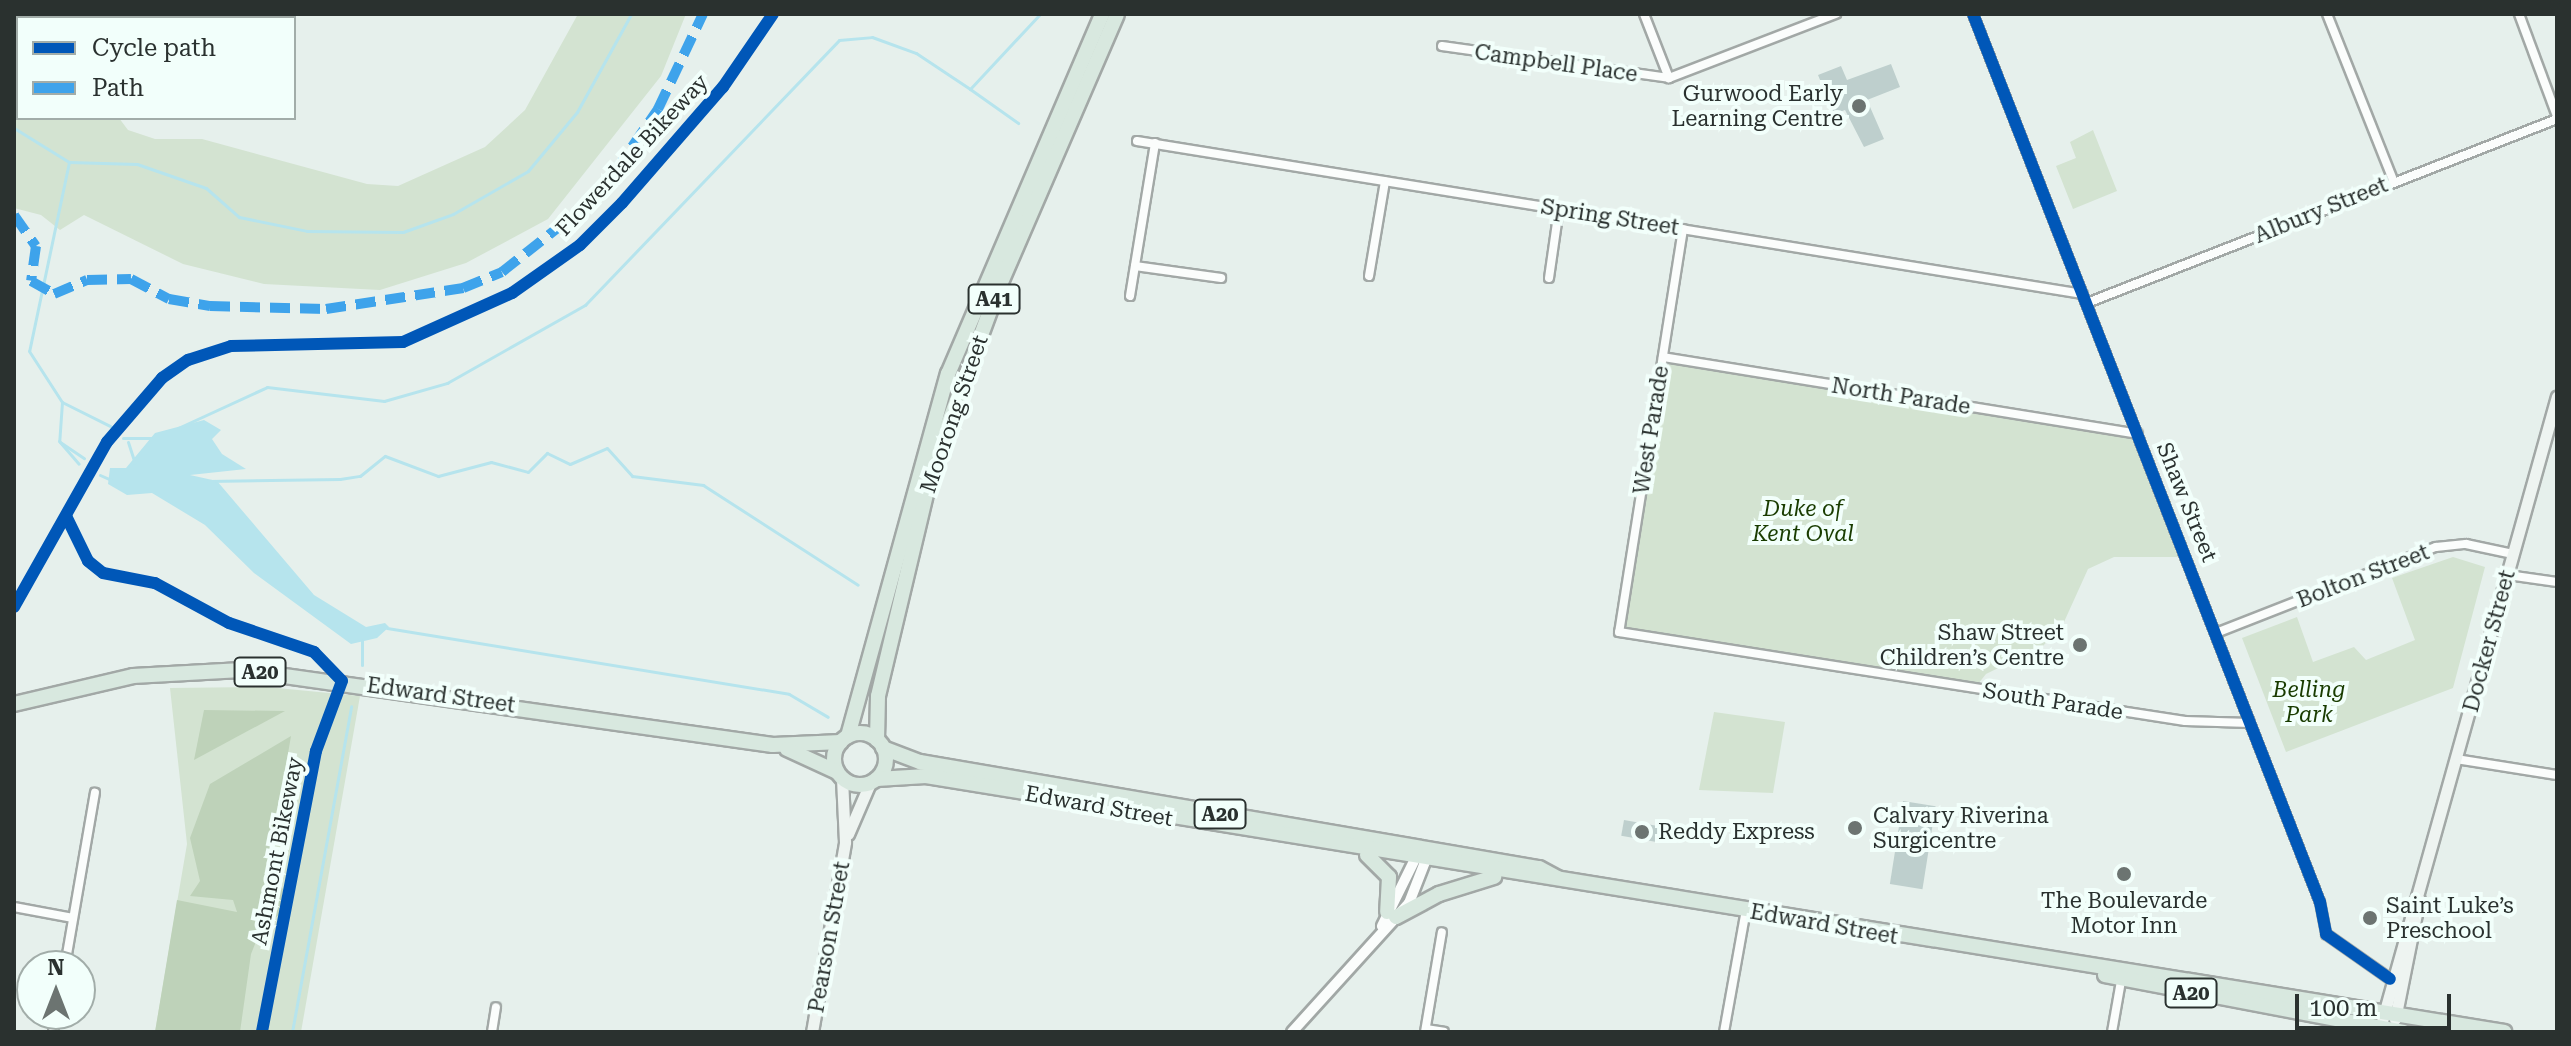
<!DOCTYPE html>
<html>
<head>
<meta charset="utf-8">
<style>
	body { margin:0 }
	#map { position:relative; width:2571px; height:1046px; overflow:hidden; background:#e6f0ec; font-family:"Roboto Serif",serif }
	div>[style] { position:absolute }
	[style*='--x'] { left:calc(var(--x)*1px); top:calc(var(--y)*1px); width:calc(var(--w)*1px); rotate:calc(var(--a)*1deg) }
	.green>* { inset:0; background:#d3e3d1 }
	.forest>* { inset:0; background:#bed2b9 }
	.water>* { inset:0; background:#b6e4ed }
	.stream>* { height:3px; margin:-1.5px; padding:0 1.5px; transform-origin:1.5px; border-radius:1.5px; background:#b6e4ed }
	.building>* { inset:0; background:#becfcd; transform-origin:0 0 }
	.roads { filter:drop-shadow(2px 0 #a2a8a6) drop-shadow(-2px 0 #a2a8a6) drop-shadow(0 2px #a2a8a6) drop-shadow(0 -2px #a2a8a6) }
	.minor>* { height:8px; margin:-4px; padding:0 4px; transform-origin:4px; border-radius:4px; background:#fbfdfc }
	.tertiary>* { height:10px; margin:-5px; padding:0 5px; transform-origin:5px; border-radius:5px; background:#fbfdfc }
	.secondary>* { height:11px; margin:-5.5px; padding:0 5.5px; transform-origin:5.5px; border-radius:5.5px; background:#eef4f1 }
	.trunk>* { height:14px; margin:-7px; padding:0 7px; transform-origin:7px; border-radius:7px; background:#d8e8df }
	.trunk>.ring { margin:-7px; padding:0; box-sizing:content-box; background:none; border:14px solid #d8e8df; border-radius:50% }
	.quiet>* { height:10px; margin-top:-5px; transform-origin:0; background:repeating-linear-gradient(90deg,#3ea3eb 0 20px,transparent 0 30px) }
	.cycleway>* { height:12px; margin:-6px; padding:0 6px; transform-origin:6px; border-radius:6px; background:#0057b8 }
	.dots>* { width:22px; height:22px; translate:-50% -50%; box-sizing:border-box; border:4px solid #f2fffb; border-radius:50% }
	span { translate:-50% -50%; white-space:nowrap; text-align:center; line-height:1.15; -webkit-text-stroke:8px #f2fffb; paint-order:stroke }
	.shield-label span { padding:2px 6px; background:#f2fffb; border:2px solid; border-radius:6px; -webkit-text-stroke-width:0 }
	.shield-label { font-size:20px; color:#2a312f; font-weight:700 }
	.street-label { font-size:22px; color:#2a312f }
	.poi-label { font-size:22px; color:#2a312f }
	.right { translate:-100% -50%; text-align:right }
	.left { translate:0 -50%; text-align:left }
	.park-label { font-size:22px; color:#193c00; font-style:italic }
	.frame { position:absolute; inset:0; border:16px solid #2a312f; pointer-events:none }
	.legend { position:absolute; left:16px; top:16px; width:280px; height:104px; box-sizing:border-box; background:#f2fffb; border:2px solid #a2ada9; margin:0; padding:10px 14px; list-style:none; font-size:24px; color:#2a312f }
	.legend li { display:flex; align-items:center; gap:16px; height:40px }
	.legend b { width:40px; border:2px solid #a2ada9 }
	.north { position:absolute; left:16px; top:950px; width:80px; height:80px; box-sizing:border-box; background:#f2fffb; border:2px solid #a2ada9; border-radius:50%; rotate:0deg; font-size:22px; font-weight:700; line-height:32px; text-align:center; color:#2a312f }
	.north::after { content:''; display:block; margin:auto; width:28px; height:36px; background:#6c7471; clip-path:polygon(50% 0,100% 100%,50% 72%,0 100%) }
	.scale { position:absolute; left:2295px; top:994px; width:156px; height:36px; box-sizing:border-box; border:4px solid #2a312f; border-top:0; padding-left:10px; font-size:24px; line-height:28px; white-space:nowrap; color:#2a312f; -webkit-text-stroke:6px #f2fffb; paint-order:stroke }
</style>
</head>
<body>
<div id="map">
	<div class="green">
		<i style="clip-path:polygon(14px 14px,23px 18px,18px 118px,119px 118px,128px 130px,155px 139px,202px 139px,367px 184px,398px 186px,485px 147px,525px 110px,578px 14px,686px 14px,661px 76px,548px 219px,466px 263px,380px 290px,264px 284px,183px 264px,84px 215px,60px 230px,41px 215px,14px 208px)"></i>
		<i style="clip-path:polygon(2093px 130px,2117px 191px,2073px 209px,2056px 166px,2076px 158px,2070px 142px)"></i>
		<i style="clip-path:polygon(1663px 357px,2138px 434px,2187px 557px,2114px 557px,2088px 569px,2064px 622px,2043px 646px,1986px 674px,1974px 689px,1619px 632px)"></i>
		<i style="clip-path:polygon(2453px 557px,2485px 567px,2453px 688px,2286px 752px,2242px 638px,2297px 617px,2313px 662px,2354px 647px,2366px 660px,2415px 640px,2392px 578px)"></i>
		<i style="clip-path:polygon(267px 687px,360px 696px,301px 1032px,155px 1032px,187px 844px,170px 688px)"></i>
		<i style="clip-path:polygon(1714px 712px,1785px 722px,1773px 793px,1699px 790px)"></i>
	</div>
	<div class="forest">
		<i style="clip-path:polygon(204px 710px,285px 711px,194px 760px)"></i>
		<i style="clip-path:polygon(291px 736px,268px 872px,283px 889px,280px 914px,261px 929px,251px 954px,240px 1032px,155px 1032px,177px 900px,237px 912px,233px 900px,190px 896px,200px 881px,190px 838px,210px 784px)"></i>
	</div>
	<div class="water">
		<i style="clip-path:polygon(204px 420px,221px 430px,212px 439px,222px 454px,246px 469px,190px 475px,217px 481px,314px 595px,366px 627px,385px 623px,389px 627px,377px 638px,351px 644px,254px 573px,205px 525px,152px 493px,127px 495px,108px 484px,110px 468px,126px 468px,155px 433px)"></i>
	</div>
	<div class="stream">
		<i style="--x:970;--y:89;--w:59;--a:35.3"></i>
		<i style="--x:14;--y:128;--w:65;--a:31.7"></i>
		<i style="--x:69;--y:162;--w:68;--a:1.7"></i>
		<i style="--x:137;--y:164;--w:73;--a:19.2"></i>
		<i style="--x:206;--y:188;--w:44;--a:41.3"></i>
		<i style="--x:239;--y:217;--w:69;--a:11.6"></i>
		<i style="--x:307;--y:231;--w:96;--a:0.6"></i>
		<i style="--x:403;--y:232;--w:53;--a:-19.8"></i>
		<i style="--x:453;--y:214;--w:86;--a:-29.8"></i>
		<i style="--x:528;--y:171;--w:77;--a:-50.3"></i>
		<i style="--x:577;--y:112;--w:112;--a:-61.1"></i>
		<i style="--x:69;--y:162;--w:193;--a:101.9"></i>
		<i style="--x:29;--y:351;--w:61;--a:57.1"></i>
		<i style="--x:62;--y:402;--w:54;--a:26.6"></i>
		<i style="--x:62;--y:402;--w:39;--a:94"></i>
		<i style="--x:59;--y:441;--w:30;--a:49"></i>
		<i style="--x:178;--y:428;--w:98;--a:-24.7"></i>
		<i style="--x:267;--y:387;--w:118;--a:6.8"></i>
		<i style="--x:384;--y:401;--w:66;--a:-15.9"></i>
		<i style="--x:447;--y:383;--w:159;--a:-29.5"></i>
		<i style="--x:585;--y:305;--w:367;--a:-46.2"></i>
		<i style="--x:839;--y:40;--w:33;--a:-5"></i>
		<i style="--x:872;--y:37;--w:47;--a:20"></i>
		<i style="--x:916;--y:53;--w:65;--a:33.7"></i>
		<i style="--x:970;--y:89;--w:103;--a:-47"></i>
		<i style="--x:123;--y:438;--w:29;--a:0"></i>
		<i style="--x:60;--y:442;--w:29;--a:34"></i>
		<i style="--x:128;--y:442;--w:22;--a:72"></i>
		<i style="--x:100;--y:475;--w:12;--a:24"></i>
		<i style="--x:208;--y:481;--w:132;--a:-0.9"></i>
		<i style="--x:340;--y:479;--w:20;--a:-9"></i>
		<i style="--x:360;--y:476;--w:32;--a:-39"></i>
		<i style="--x:385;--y:456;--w:57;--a:20.7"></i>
		<i style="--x:438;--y:476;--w:55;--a:-14.8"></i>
		<i style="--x:491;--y:462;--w:38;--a:15"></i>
		<i style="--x:528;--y:472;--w:27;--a:-45"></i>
		<i style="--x:547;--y:453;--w:25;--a:26"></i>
		<i style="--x:570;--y:464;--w:40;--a:-23.4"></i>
		<i style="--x:607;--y:448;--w:38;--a:48"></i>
		<i style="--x:632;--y:476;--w:72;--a:7.2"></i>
		<i style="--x:703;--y:485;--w:184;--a:32.8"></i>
		<i style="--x:387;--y:628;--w:407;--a:9.3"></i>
		<i style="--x:789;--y:694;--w:45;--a:30.5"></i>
		<i style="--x:362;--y:665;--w:25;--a:-90"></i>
		<i style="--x:292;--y:1032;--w:331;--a:-79.7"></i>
	</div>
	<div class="building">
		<i style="clip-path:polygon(1891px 64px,1900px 87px,1867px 100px,1884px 139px,1864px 147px,1845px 110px,1834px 114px,1818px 75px,1841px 66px,1847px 80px)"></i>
		<i style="left:1903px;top:801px;width:33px;height:84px;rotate:9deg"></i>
		<i style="left:1624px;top:820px;width:40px;height:16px;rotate:10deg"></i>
	</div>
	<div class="roads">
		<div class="minor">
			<i style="--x:1644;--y:14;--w:69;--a:68.7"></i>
			<i style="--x:1973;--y:14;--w:953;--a:68.66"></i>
			<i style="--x:2320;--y:902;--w:33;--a:79"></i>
			<i style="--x:2326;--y:934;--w:78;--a:35.1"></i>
			<i style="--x:2327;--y:14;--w:181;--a:68.3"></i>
			<i style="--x:2519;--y:14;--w:109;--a:69.6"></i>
			<i style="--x:1442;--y:46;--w:229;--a:8"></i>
			<i style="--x:1669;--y:78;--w:179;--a:-21"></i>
			<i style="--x:1137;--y:141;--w:958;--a:9.19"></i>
			<i style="--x:1683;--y:229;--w:408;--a:99"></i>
			<i style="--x:1619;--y:632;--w:573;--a:8.94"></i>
			<i style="--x:2185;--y:721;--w:65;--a:1.8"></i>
			<i style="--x:1135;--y:266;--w:87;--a:7.9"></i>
			<i style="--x:1369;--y:276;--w:96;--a:-80.4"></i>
			<i style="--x:1549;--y:278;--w:70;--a:-81.8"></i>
			<i style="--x:1130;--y:296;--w:155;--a:-80.7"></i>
			<i style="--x:2087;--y:303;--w:505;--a:-21.38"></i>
			<i style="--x:1663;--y:357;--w:481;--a:9.2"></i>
			<i style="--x:2508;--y:575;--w:49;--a:8.1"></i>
			<i style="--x:2216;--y:633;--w:236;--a:-21.4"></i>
			<i style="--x:2436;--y:547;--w:30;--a:-6"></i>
			<i style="--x:2466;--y:544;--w:48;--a:12"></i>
			<i style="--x:2456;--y:759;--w:102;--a:9"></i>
			<i style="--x:14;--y:907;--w:60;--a:10.6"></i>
			<i style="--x:65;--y:966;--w:176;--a:-80.2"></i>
			<i style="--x:1426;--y:1029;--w:18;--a:9"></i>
			<i style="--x:53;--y:1032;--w:18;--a:-81"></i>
			<i style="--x:492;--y:1032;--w:25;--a:-81"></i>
			<i style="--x:1425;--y:1032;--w:101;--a:-80.4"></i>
			<i style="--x:1724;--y:1032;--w:124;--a:-79.8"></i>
			<i style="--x:2112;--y:1032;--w:58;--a:-80"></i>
		</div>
		<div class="tertiary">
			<i style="--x:1292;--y:1032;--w:174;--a:-47.8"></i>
			<i style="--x:1409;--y:903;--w:44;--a:-68.7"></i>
			<i style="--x:1425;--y:862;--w:14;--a:-111"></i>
			<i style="--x:1420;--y:849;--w:86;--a:116.3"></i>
		</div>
		<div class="secondary">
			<i style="--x:848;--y:834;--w:56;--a:-66.7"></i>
			<i style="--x:2395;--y:1019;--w:122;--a:-78.7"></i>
			<i style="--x:812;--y:1032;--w:193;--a:-80.1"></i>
			<i style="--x:845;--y:842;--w:64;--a:-92.7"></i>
			<i style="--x:2379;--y:1032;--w:660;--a:-74.36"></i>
		</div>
		<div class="trunk">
			<i style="--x:14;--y:704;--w:122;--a:-13.2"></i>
			<i style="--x:133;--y:676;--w:109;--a:-3.2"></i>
			<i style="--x:242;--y:670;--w:536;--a:8.04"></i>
			<i style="--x:773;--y:745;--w:68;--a:-2.5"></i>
			<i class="ring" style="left:834px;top:733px;width:38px;height:38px"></i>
			<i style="--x:848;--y:736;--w:376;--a:-74.6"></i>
			<i style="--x:948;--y:374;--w:392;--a:-66.8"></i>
			<i style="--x:877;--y:740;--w:44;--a:-88.7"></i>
			<i style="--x:878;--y:696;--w:237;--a:-76.6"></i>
			<i style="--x:933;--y:465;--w:190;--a:-69.7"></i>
			<i style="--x:999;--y:287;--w:297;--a:-66.6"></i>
			<i style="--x:883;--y:748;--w:40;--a:21"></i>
			<i style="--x:920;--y:762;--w:628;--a:9.72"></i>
			<i style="--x:1539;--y:868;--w:21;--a:28"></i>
			<i style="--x:787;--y:749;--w:55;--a:24.7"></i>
			<i style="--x:877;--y:779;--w:49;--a:-3.5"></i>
			<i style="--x:926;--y:776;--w:1599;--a:9.21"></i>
			<i style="--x:1367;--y:855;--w:31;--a:45"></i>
			<i style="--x:1389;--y:877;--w:35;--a:93"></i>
			<i style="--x:1396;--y:917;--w:49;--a:-28.1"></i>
			<i style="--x:1439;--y:894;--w:58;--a:-17.2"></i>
			<i style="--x:2105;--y:975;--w:304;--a:10.8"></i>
		</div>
	</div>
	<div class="quiet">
		<i style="--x:14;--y:215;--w:38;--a:55"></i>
		<i style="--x:36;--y:246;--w:35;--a:98"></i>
		<i style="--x:31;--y:281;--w:26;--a:29"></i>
		<i style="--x:54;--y:294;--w:36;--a:-23"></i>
		<i style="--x:87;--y:280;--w:44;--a:-1.3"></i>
		<i style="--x:131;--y:279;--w:43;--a:27.8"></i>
		<i style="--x:169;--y:299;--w:42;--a:9.7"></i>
		<i style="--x:210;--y:306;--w:116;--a:1.5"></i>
		<i style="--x:326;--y:309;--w:139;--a:-8.7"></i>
		<i style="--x:463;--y:288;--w:42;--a:-22.3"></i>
		<i style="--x:502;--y:272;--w:122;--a:-38.4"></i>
		<i style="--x:598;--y:196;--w:106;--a:-55.4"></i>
		<i style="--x:658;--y:109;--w:105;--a:-64.7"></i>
	</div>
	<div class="cycleway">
		<i style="--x:1973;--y:14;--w:953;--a:68.66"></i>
		<i style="--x:2320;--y:902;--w:33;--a:79"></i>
		<i style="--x:2326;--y:934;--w:78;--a:35.1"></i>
		<i style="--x:66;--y:516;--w:50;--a:63.9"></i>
		<i style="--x:88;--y:561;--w:19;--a:39"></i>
		<i style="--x:103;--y:573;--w:53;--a:10.9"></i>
		<i style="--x:155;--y:583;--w:84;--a:28.4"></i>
		<i style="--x:229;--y:623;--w:90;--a:18.8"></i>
		<i style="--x:314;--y:652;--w:40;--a:46"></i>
		<i style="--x:342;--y:681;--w:75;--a:110.4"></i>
		<i style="--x:316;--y:751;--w:286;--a:100.9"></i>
		<i style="--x:14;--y:607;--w:189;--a:-60.6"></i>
		<i style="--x:107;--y:442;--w:84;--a:-49.3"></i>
		<i style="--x:162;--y:378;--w:32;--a:-35"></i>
		<i style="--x:188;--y:360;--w:45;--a:-18"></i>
		<i style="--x:231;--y:346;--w:172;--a:-1.3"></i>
		<i style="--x:403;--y:342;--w:120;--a:-24.2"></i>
		<i style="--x:512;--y:293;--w:83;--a:-35.2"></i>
		<i style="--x:580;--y:245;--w:59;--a:-45"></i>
		<i style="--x:622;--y:203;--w:154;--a:-49"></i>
		<i style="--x:723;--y:87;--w:88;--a:-55.6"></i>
	</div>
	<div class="dots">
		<i style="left:1859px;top:106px;background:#6c7471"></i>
		<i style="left:2080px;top:645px;background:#6c7471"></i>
		<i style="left:1855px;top:828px;background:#6c7471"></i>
		<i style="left:1642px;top:832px;background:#6c7471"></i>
		<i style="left:2124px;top:874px;background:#6c7471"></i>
		<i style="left:2370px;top:918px;background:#6c7471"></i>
	</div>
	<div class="shield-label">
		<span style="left:994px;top:299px">A41</span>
		<span style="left:260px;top:672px">A20</span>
		<span style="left:1220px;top:814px">A20</span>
		<span style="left:2191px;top:993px">A20</span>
	</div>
	<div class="street-label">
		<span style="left:1556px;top:63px;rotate:8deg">Campbell Place</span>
		<span style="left:632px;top:155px;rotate:-47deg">Flowerdale Bikeway</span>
		<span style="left:2321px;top:210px;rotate:-22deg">Albury Street</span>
		<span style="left:1610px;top:217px;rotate:9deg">Spring Street</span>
		<span style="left:1901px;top:396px;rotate:9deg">North Parade</span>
		<span style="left:954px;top:414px;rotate:-71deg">Moorong Street</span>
		<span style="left:1651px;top:430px;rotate:-81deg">West Parade</span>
		<span style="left:2187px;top:502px;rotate:68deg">Shaw Street</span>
		<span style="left:2363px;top:576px;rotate:-21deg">Bolton Street</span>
		<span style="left:2489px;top:641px;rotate:-75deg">Docker Street</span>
		<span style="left:441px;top:695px;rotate:8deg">Edward Street</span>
		<span style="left:2053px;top:701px;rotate:9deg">South Parade</span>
		<span style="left:1099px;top:806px;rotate:10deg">Edward Street</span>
		<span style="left:277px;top:851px;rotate:-79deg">Ashmont Bikeway</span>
		<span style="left:1824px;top:924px;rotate:10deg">Edward Street</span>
		<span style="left:829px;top:937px;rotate:-80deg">Pearson Street</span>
	</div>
	<div class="poi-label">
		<span class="right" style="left:1843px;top:106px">Gurwood Early<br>Learning Centre</span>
		<span class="right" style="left:2064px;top:645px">Shaw Street<br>Children’s Centre</span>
		<span class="left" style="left:1873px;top:828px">Calvary Riverina<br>Surgicentre</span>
		<span class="left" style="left:1658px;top:832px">Reddy Express</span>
		<span style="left:2124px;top:913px">The Boulevarde<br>Motor Inn</span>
		<span class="left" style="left:2386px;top:918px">Saint Luke’s<br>Preschool</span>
	</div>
	<div class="park-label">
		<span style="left:1803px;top:521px">Duke of<br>Kent Oval</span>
		<span style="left:2309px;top:702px">Belling<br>Park</span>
	</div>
	<div class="frame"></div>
	<ul class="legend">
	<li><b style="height:10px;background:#0057b8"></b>Cycle path</li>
	<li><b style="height:10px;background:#3ea3eb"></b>Path</li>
	</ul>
	<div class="north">N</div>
	<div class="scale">100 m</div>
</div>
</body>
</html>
